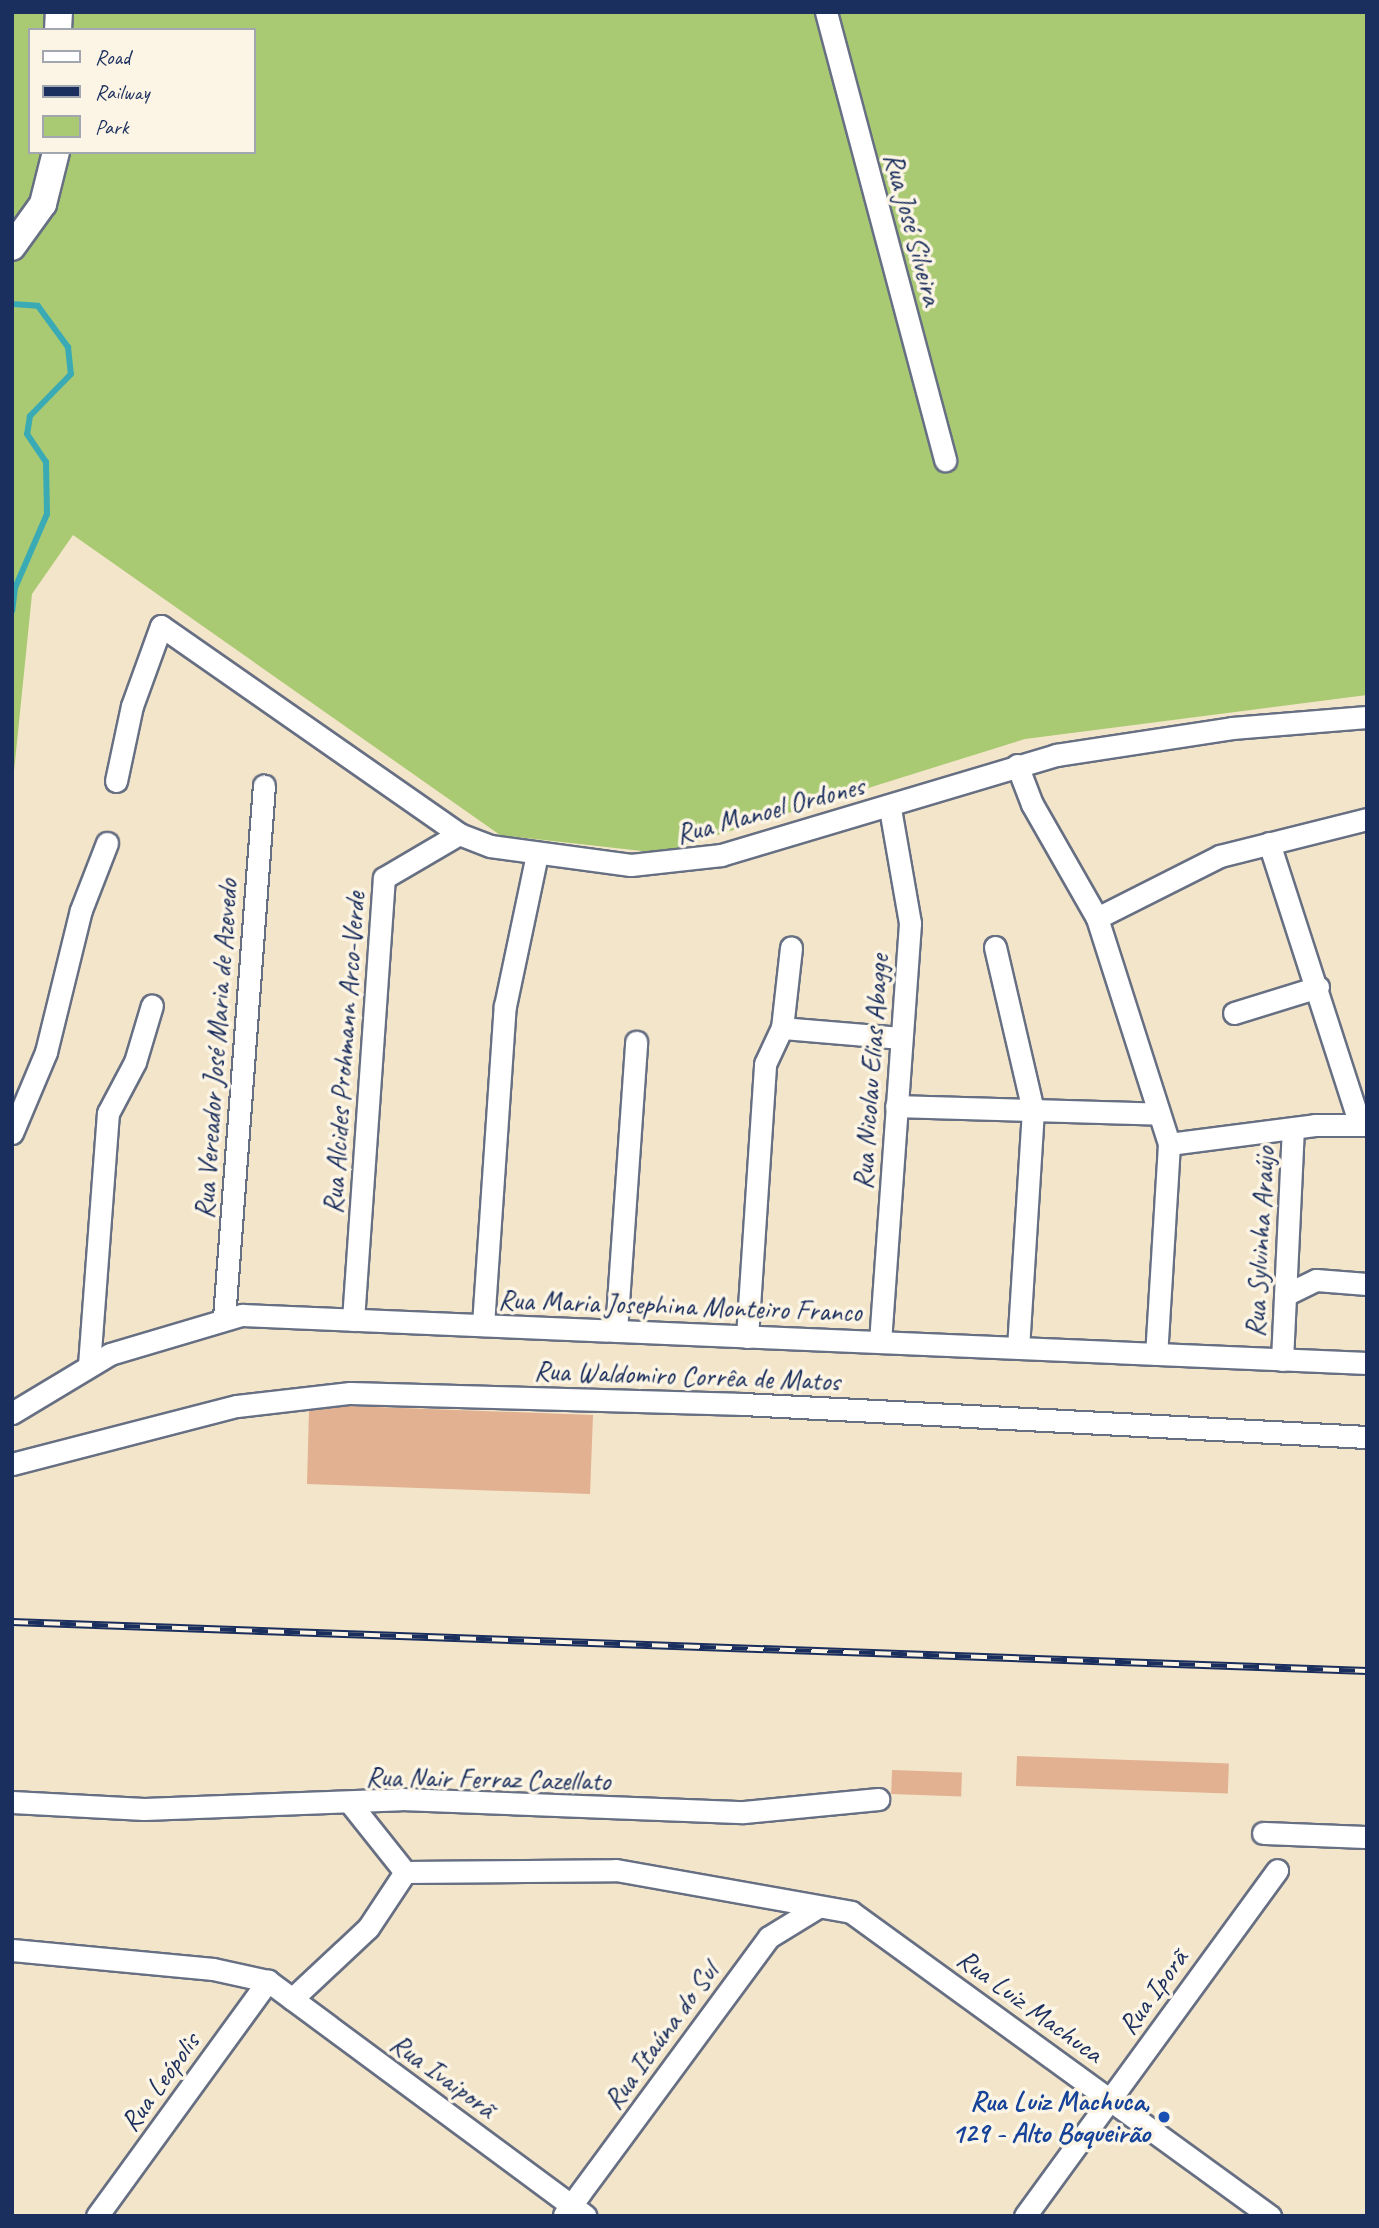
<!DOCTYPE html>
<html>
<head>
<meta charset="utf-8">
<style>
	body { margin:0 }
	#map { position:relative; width:1379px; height:2228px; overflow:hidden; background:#f3e5c9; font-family:Caveat,sans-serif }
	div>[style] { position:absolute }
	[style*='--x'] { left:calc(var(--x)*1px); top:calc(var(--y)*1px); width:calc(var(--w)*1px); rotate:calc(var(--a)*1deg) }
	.green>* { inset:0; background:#a9ca72 }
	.stream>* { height:6px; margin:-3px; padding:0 3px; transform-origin:3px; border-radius:3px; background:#3aabb5 }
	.building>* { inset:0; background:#e2b191; transform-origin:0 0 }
	.roads { filter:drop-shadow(2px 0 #676f83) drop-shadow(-2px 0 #676f83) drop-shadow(0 2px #676f83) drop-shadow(0 -2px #676f83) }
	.minor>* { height:21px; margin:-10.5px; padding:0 10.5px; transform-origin:10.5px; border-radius:10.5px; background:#fff }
	.tertiary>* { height:26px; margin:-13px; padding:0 13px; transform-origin:13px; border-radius:13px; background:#fff }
	.rail>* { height:8px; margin-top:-4px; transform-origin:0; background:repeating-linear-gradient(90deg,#fcf5e5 0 16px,#1b2f5e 0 32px); box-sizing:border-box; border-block:2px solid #1b2f5e }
	.dots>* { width:19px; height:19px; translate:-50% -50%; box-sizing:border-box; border:4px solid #fcf5e5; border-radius:50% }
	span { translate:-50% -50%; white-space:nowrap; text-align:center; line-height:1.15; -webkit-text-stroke:7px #fcf5e5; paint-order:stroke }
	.street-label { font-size:28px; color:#1b2f5e }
	.transit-label { font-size:28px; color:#164399; font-weight:700 }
	.right { translate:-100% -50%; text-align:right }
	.frame { position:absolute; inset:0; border:14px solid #1b2f5e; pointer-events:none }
	.legend { position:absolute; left:28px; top:28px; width:228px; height:126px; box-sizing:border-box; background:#fcf5e5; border:2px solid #a2a6af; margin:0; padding:9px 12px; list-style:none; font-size:21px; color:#1b2f5e }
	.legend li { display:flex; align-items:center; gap:14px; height:35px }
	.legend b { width:35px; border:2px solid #a2a6af }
</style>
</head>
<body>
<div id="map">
	<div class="green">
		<i style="clip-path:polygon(evenodd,12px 12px,1367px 12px,1367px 695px,1025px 739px,660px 853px,500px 835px,73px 535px,32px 594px,12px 791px,12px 12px,30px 30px,254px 30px,254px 152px,30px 152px,30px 30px)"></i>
	</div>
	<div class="stream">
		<i style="--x:12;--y:304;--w:26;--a:4"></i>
		<i style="--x:38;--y:306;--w:51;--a:53.8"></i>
		<i style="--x:68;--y:347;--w:27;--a:84"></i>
		<i style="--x:71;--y:374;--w:59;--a:134.3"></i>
		<i style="--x:30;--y:416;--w:18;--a:99"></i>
		<i style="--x:27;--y:434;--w:34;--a:56"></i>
		<i style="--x:46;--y:462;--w:52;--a:88.9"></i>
		<i style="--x:47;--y:514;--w:81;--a:113.4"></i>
		<i style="--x:15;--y:588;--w:23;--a:97"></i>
	</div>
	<div class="building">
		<i style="clip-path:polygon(349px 1406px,593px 1415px,590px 1494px,307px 1484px,309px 1411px)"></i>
		<i style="left:1017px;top:1756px;width:212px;height:30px;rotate:2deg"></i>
		<i style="left:892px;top:1770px;width:70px;height:24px;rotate:2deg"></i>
	</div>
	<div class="roads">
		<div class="minor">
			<i style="--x:826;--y:12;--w:464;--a:75.1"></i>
			<i style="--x:1017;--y:765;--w:42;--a:69"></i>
			<i style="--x:1032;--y:804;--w:131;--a:60.3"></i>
			<i style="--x:1097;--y:918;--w:237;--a:72.3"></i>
			<i style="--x:1169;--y:1144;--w:210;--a:93.5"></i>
			<i style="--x:116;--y:781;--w:77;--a:-78"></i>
			<i style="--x:132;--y:706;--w:85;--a:-70.1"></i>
			<i style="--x:161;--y:626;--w:363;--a:34.9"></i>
			<i style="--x:459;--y:834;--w:33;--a:21"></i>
			<i style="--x:490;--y:846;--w:142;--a:7.7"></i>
			<i style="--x:631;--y:865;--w:91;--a:-6.3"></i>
			<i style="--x:721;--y:855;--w:350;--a:-16.6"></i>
			<i style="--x:1056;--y:755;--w:178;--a:-8.7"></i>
			<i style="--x:1232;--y:728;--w:135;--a:-4.7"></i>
			<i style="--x:1269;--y:843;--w:295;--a:72.1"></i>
			<i style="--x:1097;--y:918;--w:138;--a:-26.8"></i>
			<i style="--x:1220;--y:856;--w:152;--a:-14.1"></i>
			<i style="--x:995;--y:947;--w:167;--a:76.9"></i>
			<i style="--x:1033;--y:1110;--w:238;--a:93.6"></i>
			<i style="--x:1234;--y:1013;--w:88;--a:-17.2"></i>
			<i style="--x:782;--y:1028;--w:118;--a:4.8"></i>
			<i style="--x:896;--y:1106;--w:263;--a:1.7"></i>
			<i style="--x:12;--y:1133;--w:88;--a:-67.2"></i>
			<i style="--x:46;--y:1052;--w:146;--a:-76.2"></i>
			<i style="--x:81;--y:910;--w:72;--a:-68.8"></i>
			<i style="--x:1169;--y:1144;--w:147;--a:-7.4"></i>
			<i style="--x:1315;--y:1125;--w:52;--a:0"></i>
			<i style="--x:1285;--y:1295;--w:34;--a:-26"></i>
			<i style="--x:1316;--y:1280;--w:51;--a:4.5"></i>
			<i style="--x:224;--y:1318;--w:534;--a:-85.71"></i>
			<i style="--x:353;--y:1320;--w:443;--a:-86"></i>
			<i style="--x:384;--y:878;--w:87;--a:-30.4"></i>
			<i style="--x:483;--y:1325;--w:320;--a:-86.1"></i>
			<i style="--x:505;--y:1006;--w:155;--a:-78.1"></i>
			<i style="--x:616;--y:1331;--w:290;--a:-86"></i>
			<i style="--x:747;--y:1337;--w:274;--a:-86.2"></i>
			<i style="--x:765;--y:1064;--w:40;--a:-65"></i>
			<i style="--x:782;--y:1028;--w:81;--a:-83.6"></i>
			<i style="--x:880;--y:1342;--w:420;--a:-85.9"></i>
			<i style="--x:910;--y:923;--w:117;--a:-99.9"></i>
			<i style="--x:1282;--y:1360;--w:232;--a:-87.3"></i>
			<i style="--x:89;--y:1365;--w:253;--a:-85.7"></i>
			<i style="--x:108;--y:1113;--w:58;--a:-62.1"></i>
			<i style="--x:135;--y:1062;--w:59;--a:-73.4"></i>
			<i style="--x:12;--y:1413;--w:114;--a:-31"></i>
			<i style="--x:110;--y:1354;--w:138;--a:-16.5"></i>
			<i style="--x:242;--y:1315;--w:1126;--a:2.44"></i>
			<i style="--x:12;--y:1464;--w:232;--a:-14.5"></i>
			<i style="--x:237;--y:1406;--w:114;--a:-6.6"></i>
			<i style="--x:350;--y:1393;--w:393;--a:1.6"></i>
			<i style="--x:743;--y:1404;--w:625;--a:3.03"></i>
			<i style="--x:12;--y:1802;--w:132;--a:3"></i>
			<i style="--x:144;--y:1809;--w:257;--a:-2.2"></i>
			<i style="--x:401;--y:1799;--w:343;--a:2.2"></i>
			<i style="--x:744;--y:1812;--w:135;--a:-5.5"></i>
			<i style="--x:1263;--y:1833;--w:104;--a:2.2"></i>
			<i style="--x:405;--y:1872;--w:211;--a:-0.5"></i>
			<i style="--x:616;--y:1870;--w:239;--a:10.1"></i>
			<i style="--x:851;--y:1912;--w:518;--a:35.96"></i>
			<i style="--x:12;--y:1950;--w:202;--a:5.4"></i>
			<i style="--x:213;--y:1969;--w:56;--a:12.3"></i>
			<i style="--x:268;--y:1981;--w:395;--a:36.5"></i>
			<i style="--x:292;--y:1999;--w:104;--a:-43.1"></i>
			<i style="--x:368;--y:1928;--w:67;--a:-56.5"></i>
			<i style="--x:405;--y:1872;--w:87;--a:-128.5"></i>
			<i style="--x:564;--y:2215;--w:345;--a:-53.6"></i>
			<i style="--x:769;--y:1937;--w:57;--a:-31.5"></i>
			<i style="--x:97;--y:2216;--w:291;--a:-54"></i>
			<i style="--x:1025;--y:2216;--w:428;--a:-53.9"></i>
		</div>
		<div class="tertiary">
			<i style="--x:58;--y:30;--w:18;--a:-87"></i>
			<i style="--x:12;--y:247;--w:53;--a:-54.2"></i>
			<i style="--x:43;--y:204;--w:54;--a:-76"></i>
		</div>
	</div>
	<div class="rail">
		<i style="--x:12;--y:1622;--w:1356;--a:2.07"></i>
	</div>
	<div class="dots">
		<i style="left:1164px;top:2117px;background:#1a4fb4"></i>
	</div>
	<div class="street-label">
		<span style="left:913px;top:229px;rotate:75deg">Rua José Silveira</span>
		<span style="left:770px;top:810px;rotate:-15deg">Rua Manoel Ordones</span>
		<span style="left:216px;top:1049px;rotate:-86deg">Rua Vereador José Maria de Azevedo</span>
		<span style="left:344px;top:1053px;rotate:-86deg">Rua Alcides Prohmann Arco-Verde</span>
		<span style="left:871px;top:1072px;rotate:-86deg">Rua Nicolau Elias Abagge</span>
		<span style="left:1260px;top:1242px;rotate:-87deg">Rua Sylvinha Araújo</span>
		<span style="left:680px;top:1306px;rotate:2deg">Rua Maria Josephina Monteiro Franco</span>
		<span style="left:687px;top:1376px;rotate:2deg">Rua Waldomiro Corrêa de Matos</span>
		<span style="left:488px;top:1779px;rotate:1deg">Rua Nair Ferraz Cazellato</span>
		<span style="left:1153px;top:1992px;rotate:-54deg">Rua Iporã</span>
		<span style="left:1030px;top:2006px;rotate:36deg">Rua Luiz Machuca</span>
		<span style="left:661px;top:2036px;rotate:-54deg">Rua Itaúna do Sul</span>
		<span style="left:443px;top:2076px;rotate:36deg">Rua Ivaiporã</span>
		<span style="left:160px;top:2082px;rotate:-54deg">Rua Leópolis</span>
	</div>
	<div class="transit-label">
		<span class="right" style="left:1150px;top:2117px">Rua Luiz Machuca,<br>129 - Alto Boqueirão</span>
	</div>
	<div class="frame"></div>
	<ul class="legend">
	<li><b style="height:9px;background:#fff"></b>Road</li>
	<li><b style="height:9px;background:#1b2f5e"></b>Railway</li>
	<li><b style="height:19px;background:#a9ca72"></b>Park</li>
	</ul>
</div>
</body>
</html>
